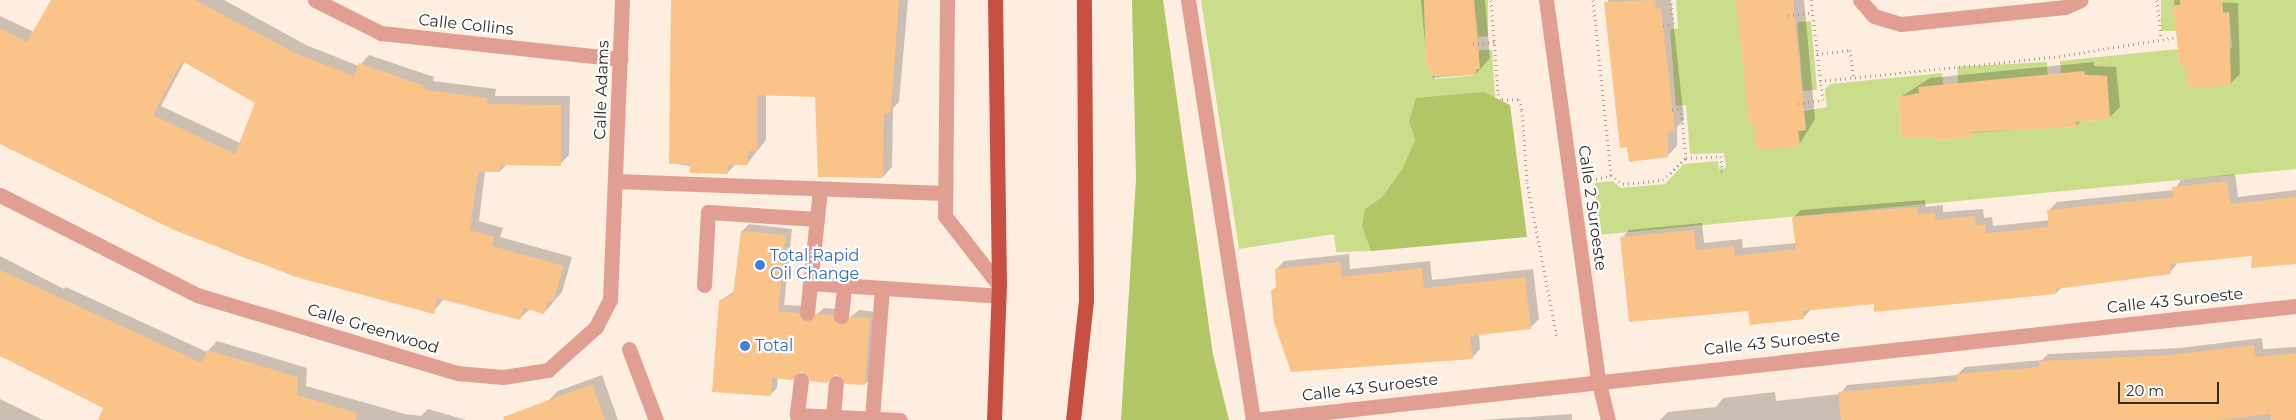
<!DOCTYPE html>
<html>
<head>
<meta charset="utf-8">
<style>
	body { margin:0 }
	#map { position:relative; width:2296px; height:420px; overflow:hidden; background:#feeedf; font-family:Montserrat,sans-serif }
	div>[style] { position:absolute }
	[style*='--x'] { left:calc(var(--x)*1px); top:calc(var(--y)*1px); width:calc(var(--w)*1px); rotate:calc(var(--a)*1deg) }
	.green>* { inset:0; background:#cadd8b; transform-origin:0 0 }
	.forest>* { inset:0; background:#b2c667 }
	.shadow>* { inset:0; background:#0003 }
	.building>* { inset:0; background:#fac388 }
	.path>* { height:3px; margin-top:-1.5px; transform-origin:0; background:repeating-linear-gradient(90deg,#ab9f94 0 1px,transparent 0 5px) }
	.lane>* { height:15px; margin:-7.5px; padding:0 7.5px; transform-origin:7.5px; border-radius:7.5px; background:#e19e93 }
	.street>* { height:15px; margin:-7.5px; padding:0 7.5px; transform-origin:7.5px; border-radius:7.5px; background:#e19e93 }
	.primary>* { height:15px; margin:-7.5px; padding:0 7.5px; transform-origin:7.5px; border-radius:7.5px; background:#c85042 }
	.dots>* { width:14px; height:14px; translate:-50% -50%; box-sizing:border-box; border:2px solid #fefefe; border-radius:50% }
	span { translate:-50% -50%; white-space:nowrap; text-align:center; line-height:1.15; -webkit-text-stroke:4.5px #fefefe; paint-order:stroke }
	.street-label { font-size:16px; color:#322d27 }
	.shop-label { font-size:16px; color:#366cbe }
	.left { translate:0 -50%; text-align:left }
	.scale { position:absolute; left:2118px; top:382px; width:101px; height:22px; box-sizing:border-box; border:2px solid #322d27; border-top:0; padding-left:6px; font-size:15px; line-height:18px; white-space:nowrap; color:#322d27; -webkit-text-stroke:4px #fefefe; paint-order:stroke }
</style>
</head>
<body>
<div id="map">
	<div class="green">
		<i style="clip-path:polygon(1201px 0,1424px 0,1426px 65px,1430px 65px,1435px 79px,1476px 75px,1479px 50px,1492px 50px,1496px 110px,1409px 121px,1415px 140px,1402px 169px,1382px 197px,1365px 209px,1371px 251px,1336px 252px,1334px 234px,1239px 249px)"></i>
		<i style="clip-path:polygon(1474px 0,1488px 0,1488px 36px,1478px 37px,1476px 17px,1471px 18px)"></i>
		<i style="clip-path:polygon(1676px 0,1745px 0,1800px 146px,1798px 131px,1806px 130px,1804px 111px,1827px 107px,1825px 89px,1830px 84px,1942px 73px,1943px 85px,1919px 88px,1919px 93px,1898px 98px,1901px 137px,1935px 137px,1936px 141px,1972px 137px,1972px 132px,2076px 127px,2076px 122px,2110px 119px,2106px 76px,2061px 73px,2060px 61px,2178px 49px,2179px 66px,2232px 48px,2229px 12px,2223px 13px,2222px 0,2296px 0,2296px 169px,1598px 235px,1595px 183px,1612px 181px,1621px 188px,1665px 184px,1684px 164px,1718px 161px,1719px 169px,1726px 168px,1724px 153px,1690px 154px,1686px 105px,1676px 106px,1670px 30px,1678px 28px)"></i>
		<i style="left:2161px;top:0;width:19px;height:31px"></i>
		<i style="left:1811px;top:21px;width:69px;height:14px;rotate:85deg"></i>
		<i style="left:2047px;top:62px;width:17px;height:90px;rotate:87deg"></i>
	</div>
	<div class="forest">
		<i style="clip-path:polygon(1132px 0,1163px 0,1213px 355px,1229px 420px,1121px 420px,1136px 179px)"></i>
		<i style="clip-path:polygon(1484px 92px,1510px 105px,1527px 237px,1371px 251px,1362px 226px,1365px 209px,1382px 197px,1402px 169px,1415px 140px,1409px 121px,1416px 98px)"></i>
	</div>
	<div class="shadow">
		<i style="clip-path:polygon(evenodd,52px 0,224px 0,306px 45px,359px 66px,369px 55px,434px 77px,433px 81px,496px 89px,495px 96px,570px 96px,569px 155px,560px 164px,507px 164px,500px 171px,485px 171px,479px 221px,503px 228px,500px 237px,572px 257px,562px 292px,544px 313px,530px 309px,520px 318px,444px 299px,433px 312px,297px 276px,237px 255px,0 141px,0 16px,34px 32px,52px 0,185px 61px,256px 102px,240px 143px,161px 106px,185px 61px)"></i>
		<i style="clip-path:polygon(671px 0,908px 0,899px 102px,893px 108px,892px 167px,883px 177px,817px 95px,766px 94px,766px 140px,747px 164px,736px 164px,728px 172px,670px 163px)"></i>
		<i style="clip-path:polygon(1421px 0,1485px 0,1490px 58px,1476px 74px,1433px 78px,1431px 64px,1427px 64px)"></i>
		<i style="clip-path:polygon(1608px 0,1671px 0,1684px 120px,1677px 127px,1677px 146px,1667px 156px)"></i>
		<i style="clip-path:polygon(1738px 0,1804px 0,1815px 119px,1799px 145px)"></i>
		<i style="clip-path:polygon(2174px 0,2238px 3px,2240px 74px,2230px 84px,2181px 65px)"></i>
		<i style="clip-path:polygon(2094px 62px,2094px 66px,2116px 67px,2120px 107px,2110px 117px,2082px 120px,2076px 126px,1936px 135px,1899px 98px,1930px 78px)"></i>
		<i style="clip-path:polygon(2235px 174px,2238px 197px,2296px 190px,2296px 261px,2253px 254px,2178px 262px,2170px 273px,2062px 287px,2056px 293px,1875px 302px,1811px 309px,1803px 318px,1749px 309px,1622px 238px,1629px 230px,1702px 223px,1704px 243px,1742px 239px,1743px 248px,1796px 243px,1793px 218px,1801px 210px,1925px 200px,1926px 207px,1943px 205px,1943px 212px,1983px 209px,1984px 218px,1992px 217px,1993px 226px,2050px 220px,2049px 210px,2057px 202px,2174px 190px,2181px 180px)"></i>
		<i style="clip-path:polygon(749px 224px,792px 229px,784px 305px,805px 306px,814px 316px,824px 308px,839px 309px,848px 319px,859px 310px,877px 312px,872px 377px,865px 384px,836px 372px,802px 369px,778px 377px,777px 388px,770px 395px,721px 300px,735px 291px,742px 231px)"></i>
		<i style="clip-path:polygon(1349px 254px,1350px 269px,1430px 261px,1432px 280px,1533px 269px,1539px 319px,1530px 328px,1479px 334px,1480px 349px,1472px 358px,1278px 286px,1276px 270px,1284px 261px)"></i>
		<i style="clip-path:polygon(0 256px,64px 289px,66px 287px,207px 352px,217px 341px,307px 368px,306px 386px,405px 414px,421px 416px,428px 409px,466px 420px,99px 420px,105px 407px,0 355px)"></i>
		<i style="clip-path:polygon(2262px 338px,2263px 349px,2296px 347px,2296px 420px,1660px 420px,1668px 412px,1716px 407px,1723px 398px,1775px 392px,1776px 401px,1840px 394px,1847px 385px,1957px 375px,1965px 367px,2042px 360px,2048px 354px,2180px 348px)"></i>
		<i style="clip-path:polygon(602px 375px,618px 420px,554px 420px,548px 401px,558px 391px)"></i>
		<i style="clip-path:polygon(0 399px,43px 420px,0 420px)"></i>
		<i style="clip-path:polygon(1572px 414px,1572px 420px,1480px 420px)"></i>
	</div>
	<div class="building">
		<i style="clip-path:polygon(evenodd,51px 0,195px 0,297px 54px,354px 76px,359px 63px,425px 86px,425px 90px,488px 98px,487px 104px,561px 105px,561px 166px,500px 165px,500px 172px,478px 172px,470px 230px,494px 237px,492px 246px,564px 266px,553px 302px,548px 301px,544px 314px,524px 308px,520px 320px,437px 298px,434px 314px,296px 277px,174px 230px,0 144px,0 28px,27px 42px,51px 0,182px 61px,255px 103px,235px 154px,153px 115px,182px 61px)"></i>
		<i style="clip-path:polygon(671px 0,899px 0,892px 96px,890px 113px,884px 113px,883px 178px,818px 177px,815px 97px,757px 95px,757px 151px,748px 151px,748px 165px,728px 165px,728px 174px,690px 173px,690px 164px,669px 164px)"></i>
		<i style="clip-path:polygon(1424px 0,1474px 0,1480px 69px,1476px 69px,1476px 75px,1431px 76px,1430px 65px,1426px 65px)"></i>
		<i style="clip-path:polygon(1655px 0,1656px 9px,1661px 8px,1675px 131px,1668px 132px,1668px 157px,1629px 162px,1627px 147px,1620px 148px,1604px 2px)"></i>
		<i style="clip-path:polygon(1736px 0,1793px 0,1806px 130px,1798px 131px,1800px 146px,1760px 150px,1756px 144px,1754px 124px,1749px 124px)"></i>
		<i style="clip-path:polygon(2180px 0,2222px 0,2223px 13px,2229px 12px,2231px 85px,2189px 89px,2186px 66px,2179px 67px,2178px 49px,2173px 5px,2180px 5px)"></i>
		<i style="clip-path:polygon(2084px 71px,2085px 75px,2107px 76px,2110px 119px,2076px 122px,2077px 127px,1972px 132px,1972px 137px,1935px 141px,1935px 137px,1901px 137px,1898px 97px,1919px 93px,1918px 87px)"></i>
		<i style="clip-path:polygon(2227px 181px,2230px 204px,2296px 197px,2296px 264px,2251px 268px,2252px 256px,2170px 264px,2171px 274px,2056px 289px,2056px 294px,1874px 312px,1874px 304px,1803px 311px,1804px 319px,1750px 325px,1748px 311px,1629px 322px,1620px 237px,1694px 230px,1696px 250px,1734px 246px,1735px 256px,1796px 249px,1792px 217px,1918px 207px,1918px 214px,1935px 213px,1935px 220px,1975px 216px,1976px 225px,1985px 224px,1986px 233px,2049px 227px,2047px 210px,2173px 197px,2172px 187px)"></i>
		<i style="clip-path:polygon(741px 231px,786px 235px,778px 311px,798px 313px,807px 322px,816px 314px,832px 315px,841px 325px,850px 317px,870px 318px,865px 385px,845px 384px,836px 374px,827px 383px,810px 381px,802px 371px,792px 380px,772px 378px,771px 396px,712px 392px,719px 300px,733px 295px)"></i>
		<i style="clip-path:polygon(1340px 262px,1342px 277px,1422px 268px,1424px 288px,1525px 277px,1531px 329px,1470px 336px,1473px 359px,1291px 372px,1274px 323px,1271px 291px,1276px 287px,1275px 269px)"></i>
		<i style="clip-path:polygon(0 270px,202px 363px,207px 350px,298px 377px,297px 395px,357px 413px,356px 420px,98px 420px,103px 408px,0 356px)"></i>
		<i style="clip-path:polygon(2254px 345px,2255px 357px,2296px 353px,2296px 420px,2271px 420px,2270px 414px,2217px 420px,1841px 420px,1838px 392px,1957px 381px,1956px 374px,2039px 367px,2039px 361px,2171px 355px)"></i>
		<i style="clip-path:polygon(592px 384px,605px 420px,504px 420px,503px 417px)"></i>
	</div>
	<div class="path">
		<i style="--x:1491;--y:0;--w:94;--a:85.7"></i>
		<i style="--x:1498;--y:94;--w:7;--a:56"></i>
		<i style="--x:1502;--y:100;--w:17;--a:-3"></i>
		<i style="--x:1519;--y:99;--w:11;--a:75"></i>
		<i style="--x:1522;--y:110;--w:72;--a:86"></i>
		<i style="--x:1527;--y:182;--w:159;--a:79.1"></i>
		<i style="--x:1593;--y:0;--w:176;--a:84.1"></i>
		<i style="--x:2157;--y:0;--w:39;--a:84"></i>
		<i style="--x:1788;--y:15;--w:25;--a:-5"></i>
		<i style="--x:1663;--y:26;--w:10;--a:-11"></i>
		<i style="--x:1673;--y:24;--w:24;--a:-95"></i>
		<i style="--x:1473;--y:44;--w:24;--a:-5"></i>
		<i style="--x:1817;--y:54;--w:33;--a:-7"></i>
		<i style="--x:1850;--y:50;--w:26;--a:83"></i>
		<i style="--x:1820;--y:81;--w:235;--a:-5.9"></i>
		<i style="--x:2054;--y:57;--w:125;--a:-9.2"></i>
		<i style="--x:1798;--y:104;--w:25;--a:-9"></i>
		<i style="--x:1823;--y:100;--w:101;--a:-96.8"></i>
		<i style="--x:1672;--y:110;--w:9;--a:-13"></i>
		<i style="--x:1681;--y:108;--w:50;--a:84.3"></i>
		<i style="--x:1596;--y:179;--w:16;--a:-15"></i>
		<i style="--x:1611;--y:175;--w:15;--a:37"></i>
		<i style="--x:1623;--y:184;--w:40;--a:-5.7"></i>
		<i style="--x:1663;--y:180;--w:32;--a:-44"></i>
		<i style="--x:1686;--y:158;--w:35;--a:-3"></i>
		<i style="--x:1721;--y:156;--w:15;--a:86"></i>
		<i style="--x:1722;--y:171;--w:4;--a:166"></i>
	</div>
	<div class="lane">
		<i style="--x:1860;--y:0;--w:21;--a:49"></i>
		<i style="--x:1874;--y:16;--w:28;--a:17"></i>
		<i style="--x:1901;--y:24;--w:165;--a:-5.9"></i>
		<i style="--x:2065;--y:7;--w:17;--a:-24"></i>
		<i style="--x:616;--y:181;--w:329;--a:2.1"></i>
		<i style="--x:810;--y:283;--w:189;--a:3.9"></i>
		<i style="--x:704;--y:285;--w:73;--a:-86.9"></i>
		<i style="--x:708;--y:212;--w:109;--a:3.7"></i>
		<i style="--x:807;--y:313;--w:125;--a:-84"></i>
		<i style="--x:841;--y:316;--w:30;--a:-84"></i>
		<i style="--x:629;--y:349;--w:76;--a:69.2"></i>
		<i style="--x:801;--y:380;--w:35;--a:97"></i>
		<i style="--x:797;--y:415;--w:103;--a:2.8"></i>
		<i style="--x:833;--y:416;--w:33;--a:-85"></i>
		<i style="--x:872;--y:418;--w:130;--a:-85.6"></i>
	</div>
	<div class="street">
		<i style="--x:315;--y:0;--w:74;--a:26.6"></i>
		<i style="--x:381;--y:33;--w:241;--a:6.2"></i>
		<i style="--x:947;--y:0;--w:216;--a:90.5"></i>
		<i style="--x:945;--y:216;--w:88;--a:52"></i>
		<i style="--x:1188;--y:0;--w:425;--a:81.2"></i>
		<i style="--x:1546;--y:0;--w:383;--a:82.2"></i>
		<i style="--x:1598;--y:379;--w:42;--a:76.3"></i>
		<i style="--x:0;--y:195;--w:221;--a:26.9"></i>
		<i style="--x:197;--y:295;--w:271;--a:16.7"></i>
		<i style="--x:457;--y:373;--w:46;--a:5"></i>
		<i style="--x:503;--y:377;--w:46;--a:-8.8"></i>
		<i style="--x:548;--y:370;--w:64;--a:-41.9"></i>
		<i style="--x:596;--y:327;--w:30;--a:-63"></i>
		<i style="--x:610;--y:300;--w:300;--a:-87.7"></i>
		<i style="--x:1253;--y:420;--w:1049;--a:-6.24"></i>
	</div>
	<div class="primary">
		<i style="--x:994;--y:420;--w:135;--a:-87.9"></i>
		<i style="--x:999;--y:285;--w:285;--a:-90.8"></i>
		<i style="--x:1073;--y:420;--w:120;--a:-83.8"></i>
		<i style="--x:1086;--y:301;--w:301;--a:-90.4"></i>
	</div>
	<div class="dots">
		<i style="left:760px;top:265px;background:#3f7fe0"></i>
		<i style="left:745px;top:346px;background:#3f7fe0"></i>
	</div>
	<div class="street-label">
		<span style="left:466px;top:25px;rotate:6deg">Calle Collins</span>
		<span style="left:602px;top:90px;rotate:-88deg">Calle Adams</span>
		<span style="left:1592px;top:208px;rotate:82deg">Calle 2 Suroeste</span>
		<span style="left:2175px;top:301px;rotate:-6deg">Calle 43 Suroeste</span>
		<span style="left:373px;top:329px;rotate:17deg">Calle Greenwood</span>
		<span style="left:1772px;top:343px;rotate:-6deg">Calle 43 Suroeste</span>
		<span style="left:1370px;top:388px;rotate:-7deg">Calle 43 Suroeste</span>
	</div>
	<div class="shop-label">
		<span class="left" style="left:770px;top:265px">Total Rapid<br>Oil Change</span>
		<span class="left" style="left:755px;top:346px">Total</span>
	</div>
	<div class="scale">20 m</div>
</div>
</body>
</html>
